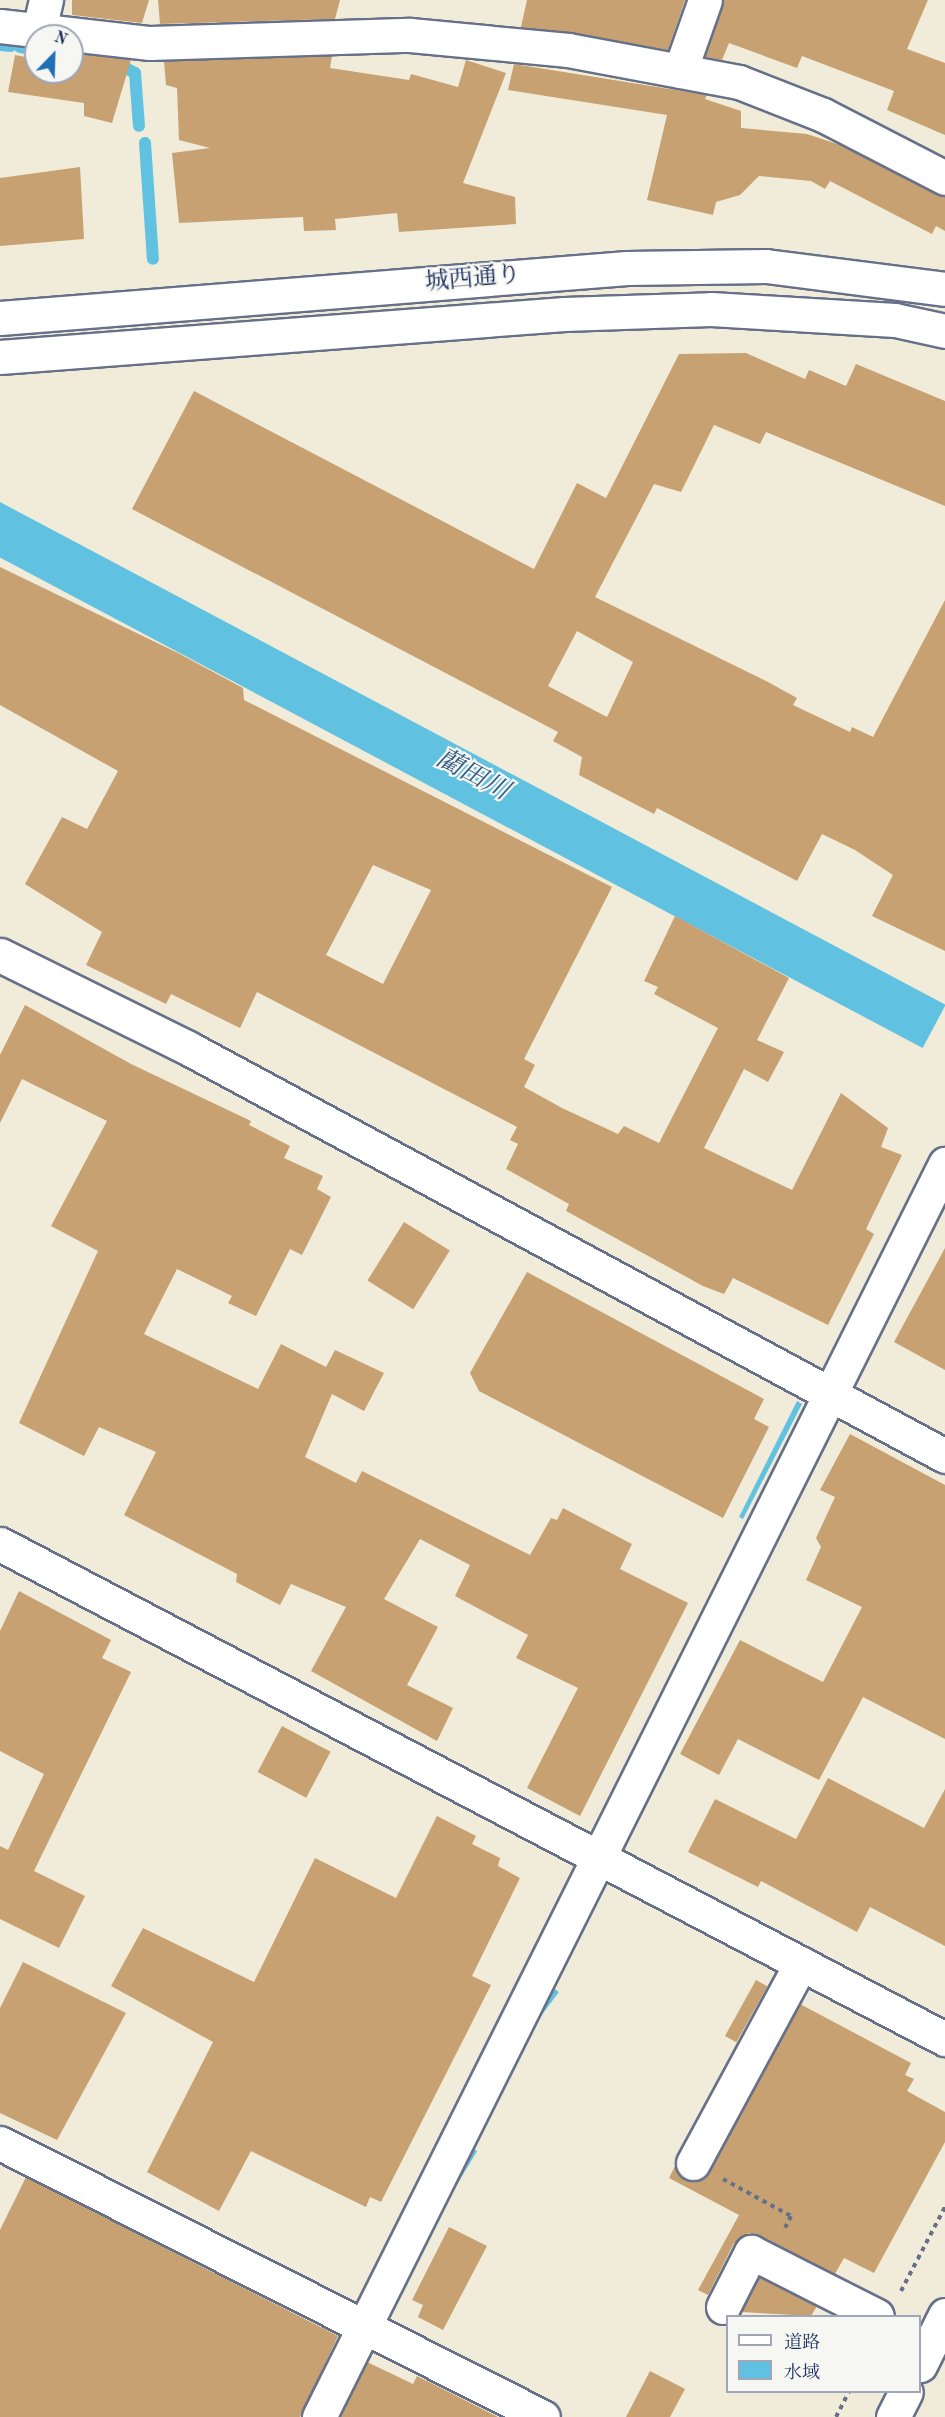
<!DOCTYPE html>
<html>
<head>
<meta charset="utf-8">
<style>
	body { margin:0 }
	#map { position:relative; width:945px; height:2417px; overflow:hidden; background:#f0ecd9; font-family:"Old Standard TT","Noto Serif JP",serif }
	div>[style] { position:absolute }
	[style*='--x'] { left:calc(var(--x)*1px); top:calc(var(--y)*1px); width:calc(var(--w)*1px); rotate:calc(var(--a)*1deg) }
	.water>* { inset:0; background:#61c1e0; transform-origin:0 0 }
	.stream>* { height:12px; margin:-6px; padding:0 6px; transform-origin:6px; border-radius:6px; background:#61c1e0 }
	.building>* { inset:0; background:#c7a171; transform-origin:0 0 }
	.path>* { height:4px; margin-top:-2px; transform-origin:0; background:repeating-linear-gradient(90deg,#667189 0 4.5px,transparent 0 9px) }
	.roads { filter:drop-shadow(2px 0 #667189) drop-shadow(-2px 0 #667189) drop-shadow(0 2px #667189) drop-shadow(0 -2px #667189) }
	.minor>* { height:33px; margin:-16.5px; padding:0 16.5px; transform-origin:16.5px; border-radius:16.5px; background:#fff }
	.major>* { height:33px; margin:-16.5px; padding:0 16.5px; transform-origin:16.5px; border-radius:16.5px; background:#fff }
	span { translate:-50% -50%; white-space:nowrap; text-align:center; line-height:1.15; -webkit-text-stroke:4.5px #f6f6f2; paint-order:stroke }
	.street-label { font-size:24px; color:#1b2f5e }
	.water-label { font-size:26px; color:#305b85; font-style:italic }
	.legend { position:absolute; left:726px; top:2315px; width:195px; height:78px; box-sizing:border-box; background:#f6f6f2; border:2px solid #9ea6b7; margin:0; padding:8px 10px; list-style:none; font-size:18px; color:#1b2f5e }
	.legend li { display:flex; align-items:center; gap:12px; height:30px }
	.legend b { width:30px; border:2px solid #9ea6b7 }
	.north { position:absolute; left:24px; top:24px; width:60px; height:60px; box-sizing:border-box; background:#f6f6f2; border:2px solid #9ea6b7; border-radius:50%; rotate:23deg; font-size:16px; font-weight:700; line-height:24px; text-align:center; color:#1b2f5e }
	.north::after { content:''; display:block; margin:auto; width:21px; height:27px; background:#1f6fb2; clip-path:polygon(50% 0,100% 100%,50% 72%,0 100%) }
</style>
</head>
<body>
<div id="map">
	<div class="water">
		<i style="left:0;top:502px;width:1071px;height:49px;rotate:28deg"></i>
		<i style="clip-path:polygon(797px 1401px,802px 1404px,743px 1519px,739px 1517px)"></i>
		<i style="left:555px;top:1989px;width:5px;height:156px;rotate:37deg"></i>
		<i style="left:472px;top:2148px;width:6px;height:195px;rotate:31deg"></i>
	</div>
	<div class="stream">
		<i style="--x:0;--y:45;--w:11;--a:5"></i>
		<i style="--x:20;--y:47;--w:16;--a:7"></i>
		<i style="--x:115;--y:62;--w:23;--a:29"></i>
		<i style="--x:135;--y:73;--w:53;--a:85.7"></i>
		<i style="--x:145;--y:143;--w:116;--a:86.1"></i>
	</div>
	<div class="building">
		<i style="clip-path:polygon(72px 0,149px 0,142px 23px,72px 15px)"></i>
		<i style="clip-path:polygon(158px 0,340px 0,335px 19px,160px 24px)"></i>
		<i style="clip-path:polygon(527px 0,685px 0,668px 50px,521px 27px)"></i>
		<i style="clip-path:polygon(723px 0,928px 0,907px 49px,945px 63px,945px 135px,887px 110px,894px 91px,802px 56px,797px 68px,729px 43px,722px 60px,705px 57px)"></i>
		<i style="clip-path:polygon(72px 53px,131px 60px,112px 123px,84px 116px,84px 103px,8px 92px,15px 55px,36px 59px,36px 72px,72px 72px)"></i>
		<i style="clip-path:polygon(332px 56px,330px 68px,409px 80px,411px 74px,458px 87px,466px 60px,506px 73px,463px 183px,515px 197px,516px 224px,399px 232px,397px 213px,335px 219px,336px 230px,304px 231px,303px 217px,179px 223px,172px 153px,210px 148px,179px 140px,177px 88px,166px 85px,164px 61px)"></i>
		<i style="clip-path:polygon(514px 64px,707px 95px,705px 99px,741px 111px,741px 128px,807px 134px,840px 145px,945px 197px,945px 231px,936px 226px,932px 234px,830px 181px,825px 189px,811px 181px,759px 176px,740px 195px,716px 202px,713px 215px,647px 200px,667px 115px,508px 90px)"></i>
		<i style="clip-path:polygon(80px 167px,84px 239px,0 246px,0 178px)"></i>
		<i style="clip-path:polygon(evenodd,746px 353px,805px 379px,809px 370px,846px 386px,856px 364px,945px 401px,945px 506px,766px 432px,760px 444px,714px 425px,681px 492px,654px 484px,595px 597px,768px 682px,797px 698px,793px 705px,850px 732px,852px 727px,873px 737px,945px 600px,945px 951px,872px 916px,893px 875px,855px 850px,822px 834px,797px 881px,657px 808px,654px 814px,579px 775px,582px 757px,553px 741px,558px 732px,132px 509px,194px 391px,534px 569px,577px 483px,606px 498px,679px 354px,746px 353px,577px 631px,633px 662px,607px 717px,548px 686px,577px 631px)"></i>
		<i style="clip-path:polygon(evenodd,0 567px,178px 653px,243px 688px,244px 700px,612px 887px,524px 1059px,535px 1065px,524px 1087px,562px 1108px,618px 1134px,624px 1126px,659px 1143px,718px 1028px,654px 994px,658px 987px,644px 981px,675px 916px,789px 978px,757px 1040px,784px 1052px,768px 1082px,744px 1069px,704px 1148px,792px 1190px,841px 1093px,888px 1128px,881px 1147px,902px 1155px,866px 1229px,874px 1234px,828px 1325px,733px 1278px,724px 1294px,703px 1286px,566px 1211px,569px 1204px,506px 1169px,518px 1144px,510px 1140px,517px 1127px,257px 992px,240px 1028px,171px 994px,166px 1004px,86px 965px,102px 932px,25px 884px,62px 817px,87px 829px,118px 771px,0 705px,0 567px,373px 865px,431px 890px,383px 984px,326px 955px,373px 865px)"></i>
		<i style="clip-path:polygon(25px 1005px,131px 1064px,251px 1121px,249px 1125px,290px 1146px,284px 1158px,323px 1176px,317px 1189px,331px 1197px,302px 1255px,290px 1249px,256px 1316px,228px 1303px,232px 1296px,177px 1269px,144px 1334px,258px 1389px,281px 1344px,326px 1367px,335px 1350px,384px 1373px,364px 1411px,332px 1394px,305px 1457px,356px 1483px,362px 1471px,530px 1555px,551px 1518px,557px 1520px,563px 1508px,632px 1544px,620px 1569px,688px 1603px,580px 1816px,527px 1788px,578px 1688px,516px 1658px,528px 1635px,455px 1596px,470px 1565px,420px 1539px,384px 1599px,438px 1627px,407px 1685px,453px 1708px,437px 1741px,311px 1671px,346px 1607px,291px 1584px,280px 1605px,236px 1582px,237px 1574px,124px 1515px,156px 1452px,99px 1427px,84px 1456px,19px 1423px,98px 1251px,51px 1226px,107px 1121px,22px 1079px,0 1123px,0 1055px)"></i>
		<i style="left:404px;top:1222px;width:54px;height:69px;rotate:32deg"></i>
		<i style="clip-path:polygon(945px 1248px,945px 1370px,894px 1342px)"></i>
		<i style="clip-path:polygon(527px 1272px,764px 1399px,754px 1419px,769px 1427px,723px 1518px,479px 1391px,470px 1373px)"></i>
		<i style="clip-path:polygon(850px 1434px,945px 1485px,945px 1739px,863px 1697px,819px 1780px,738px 1739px,719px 1775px,680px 1754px,740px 1640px,823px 1682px,862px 1607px,806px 1580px,821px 1547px,816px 1538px,835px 1497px,820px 1490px)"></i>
		<i style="clip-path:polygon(19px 1591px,111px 1640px,102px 1658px,131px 1672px,34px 1871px,85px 1896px,59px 1948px,0 1919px,0 1846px,8px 1850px,44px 1774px,0 1751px,0 1631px)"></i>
		<i style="left:282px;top:1726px;width:55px;height:52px;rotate:28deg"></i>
		<i style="clip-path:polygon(828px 1778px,924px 1828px,945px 1789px,945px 1946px,870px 1907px,857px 1932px,761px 1881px,758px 1887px,688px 1852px,715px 1799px,796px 1839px)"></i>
		<i style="clip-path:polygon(437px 1816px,476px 1836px,472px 1844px,500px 1858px,498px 1866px,520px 1878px,472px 1976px,491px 1985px,381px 2202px,370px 2197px,366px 2207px,251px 2151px,219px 2211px,147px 2172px,213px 2042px,111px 1986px,143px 1928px,254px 1982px,315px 1858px,396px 1898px)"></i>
		<i style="clip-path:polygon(23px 1962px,126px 2013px,57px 2140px,0 2113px,0 2008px)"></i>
		<i style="left:756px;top:1980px;width:13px;height:64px;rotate:29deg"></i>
		<i style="clip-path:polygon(800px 2004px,911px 2063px,905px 2075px,914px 2079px,907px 2091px,945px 2112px,945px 2142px,874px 2273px,844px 2258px,835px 2274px,749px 2233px,734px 2243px,708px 2295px,698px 2290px,739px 2215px,669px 2178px,675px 2166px,693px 2182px,709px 2172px)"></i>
		<i style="clip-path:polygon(26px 2177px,338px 2336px,300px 2417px,0 2417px,0 2230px)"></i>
		<i style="clip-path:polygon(449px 2227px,487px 2246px,443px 2330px,418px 2317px,423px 2305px,412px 2300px)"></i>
		<i style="clip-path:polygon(759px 2277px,817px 2306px,811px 2316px,741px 2312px)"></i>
		<i style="clip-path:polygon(367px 2362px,413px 2384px,417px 2376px,498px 2417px,340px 2417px)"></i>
		<i style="clip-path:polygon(650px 2371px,685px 2389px,670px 2417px,626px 2417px)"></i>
	</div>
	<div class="path">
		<i style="--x:723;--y:2179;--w:77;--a:28.6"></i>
		<i style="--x:791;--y:2216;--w:13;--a:117"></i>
		<i style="--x:901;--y:2291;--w:95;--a:-62.4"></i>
		<i style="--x:836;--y:2417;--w:28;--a:-63"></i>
	</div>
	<div class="roads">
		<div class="minor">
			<i style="--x:0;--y:26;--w:151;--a:6.5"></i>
			<i style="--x:150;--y:43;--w:260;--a:-1.8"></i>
			<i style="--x:410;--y:35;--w:159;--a:5.4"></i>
			<i style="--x:568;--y:50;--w:174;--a:10.6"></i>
			<i style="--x:739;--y:82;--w:90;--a:21.4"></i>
			<i style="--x:823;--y:115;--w:137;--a:27.3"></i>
			<i style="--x:39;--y:30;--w:31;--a:-77"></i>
			<i style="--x:680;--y:71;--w:75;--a:-70.6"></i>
			<i style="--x:0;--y:318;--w:629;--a:-4.56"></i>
			<i style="--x:627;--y:268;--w:139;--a:-0.8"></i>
			<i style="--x:766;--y:266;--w:180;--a:7.3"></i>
			<i style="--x:0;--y:357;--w:566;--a:-4.36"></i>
			<i style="--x:564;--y:314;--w:147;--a:-1.9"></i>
			<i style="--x:711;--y:309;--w:184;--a:3.4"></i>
			<i style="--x:895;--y:320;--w:51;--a:12.4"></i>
			<i style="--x:0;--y:955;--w:210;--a:26.3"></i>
			<i style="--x:188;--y:1048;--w:860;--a:28.32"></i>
			<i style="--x:0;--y:1544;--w:1067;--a:27.65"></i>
			<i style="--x:0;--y:2143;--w:608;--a:26.78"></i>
			<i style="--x:693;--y:2163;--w:227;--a:-61.6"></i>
			<i style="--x:723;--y:2307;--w:62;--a:-63"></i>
			<i style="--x:751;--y:2252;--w:141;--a:26.9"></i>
			<i style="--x:319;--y:2417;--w:1401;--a:-63.45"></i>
		</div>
		<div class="major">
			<i style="--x:920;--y:2365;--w:56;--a:-63.4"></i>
			<i style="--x:893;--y:2417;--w:28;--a:-63"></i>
		</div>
	</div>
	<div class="street-label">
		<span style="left:473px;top:280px;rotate:-5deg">城西通り</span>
	</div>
	<div class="water-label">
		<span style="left:472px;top:776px;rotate:28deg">藺田川</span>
	</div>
	<ul class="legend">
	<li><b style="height:8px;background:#fff"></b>道路</li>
	<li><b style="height:16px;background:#61c1e0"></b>水域</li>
	</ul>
	<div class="north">N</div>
</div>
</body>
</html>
